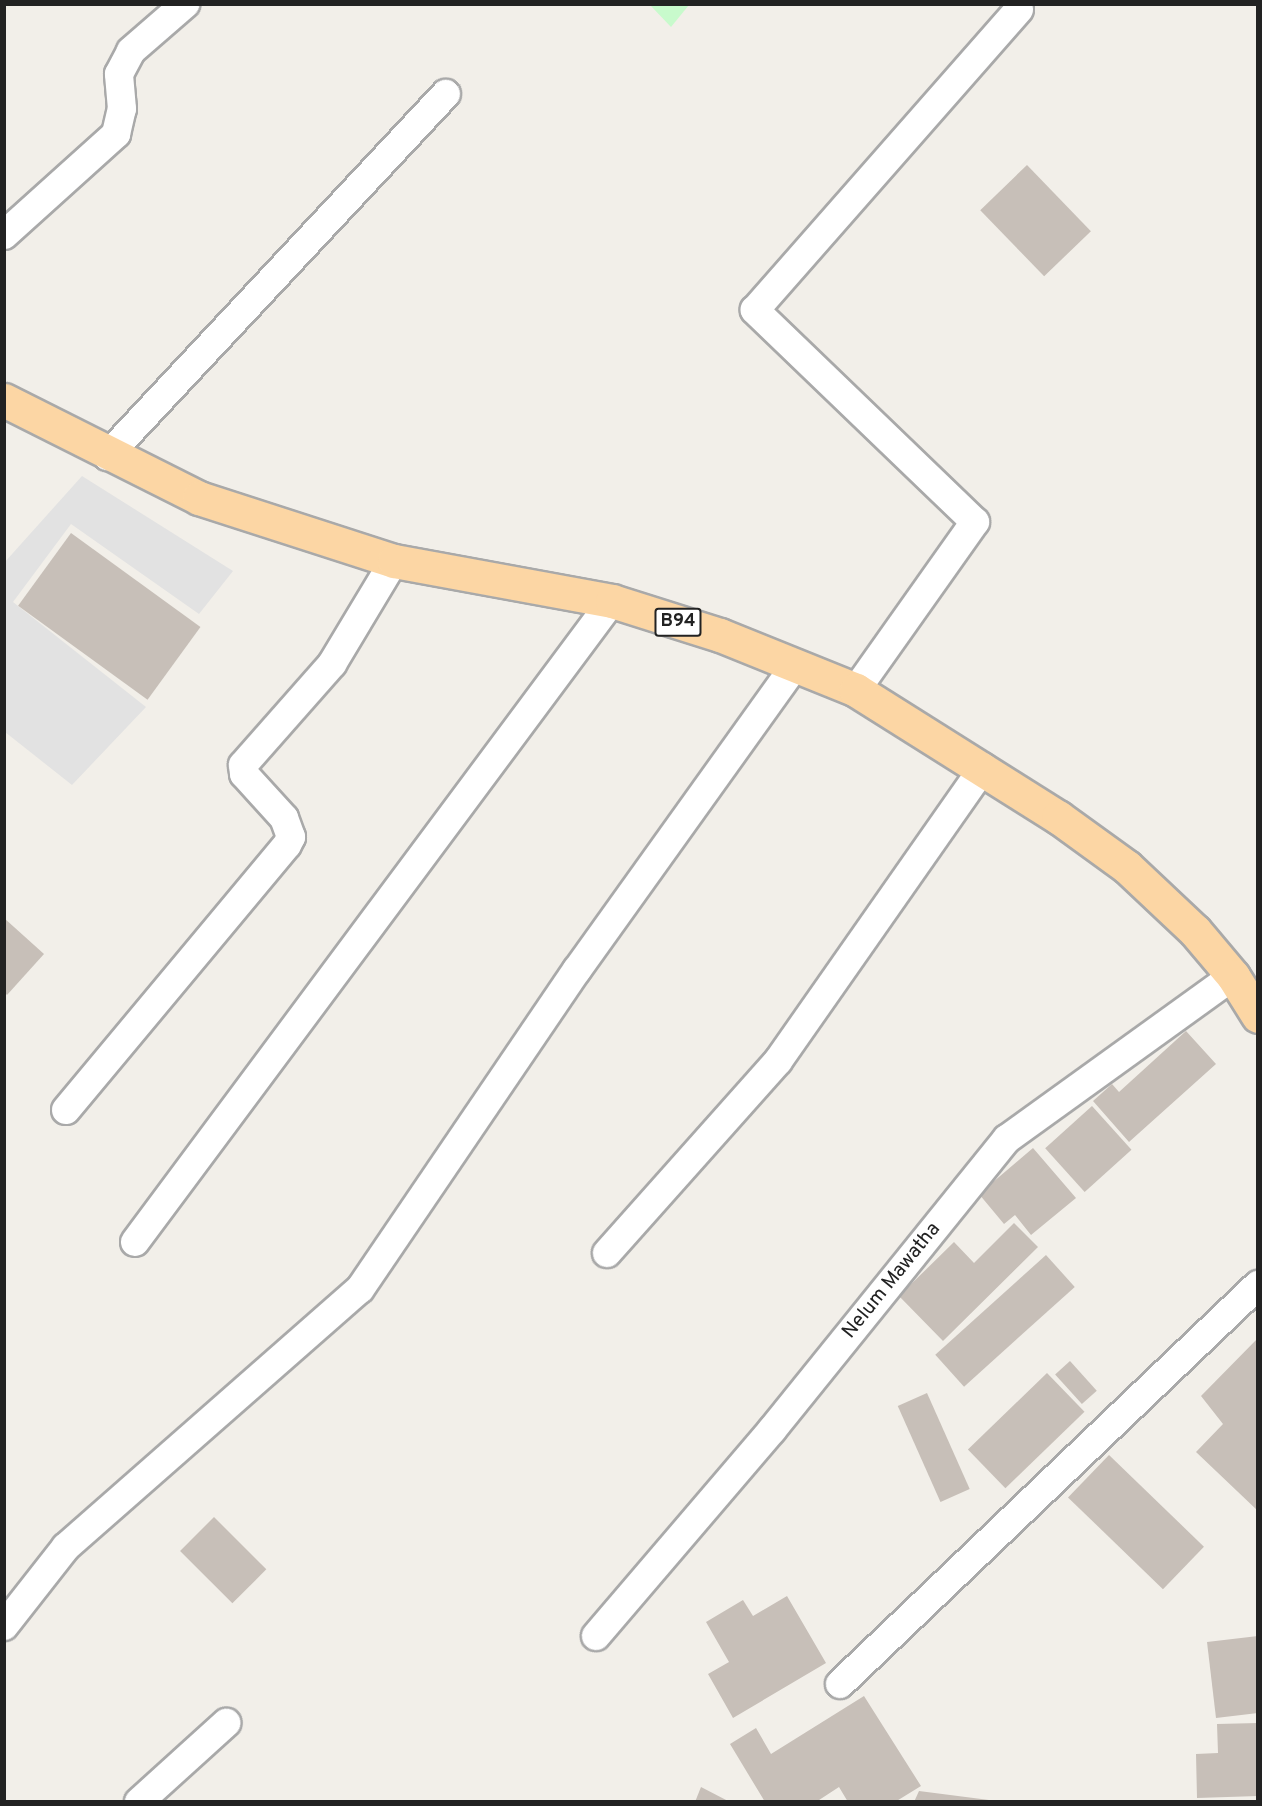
<!DOCTYPE html>
<html>
<head>
<meta charset="utf-8">
<style>
	body { margin:0 }
	#map { position:relative; width:1262px; height:1806px; overflow:hidden; background:#f2efe9; font-family:Overpass,sans-serif }
	div>[style] { position:absolute }
	[style*='--x'] { left:calc(var(--x)*1px); top:calc(var(--y)*1px); width:calc(var(--w)*1px); rotate:calc(var(--a)*1deg) }
	.park>* { inset:0; background:#c8facc }
	.parking>* { inset:0; background:#e2e2e2 }
	.building>* { inset:0; background:#c7bfb8; transform-origin:0 0 }
	.roads { filter:drop-shadow(2px 0 #a9a9a9) drop-shadow(-2px 0 #a9a9a9) drop-shadow(0 2px #a9a9a9) drop-shadow(0 -2px #a9a9a9) }
	.minor>* { height:28px; margin:-14px; padding:0 14px; transform-origin:14px; border-radius:14px; background:#fff }
	.primary>* { height:33px; margin:-16.5px; padding:0 16.5px; transform-origin:16.5px; border-radius:16.5px; background:#fcd6a4 }
	span { translate:-50% -50%; white-space:nowrap; text-align:center; line-height:1.15; -webkit-text-stroke:4.5px #fff; paint-order:stroke }
	.shield-label span { padding:2px 4px; background:#fff; border:2px solid; border-radius:4px; -webkit-text-stroke-width:0 }
	.shield-label { font-size:18px; color:#222; font-weight:700 }
	.street-label { font-size:20px; color:#222 }
	.frame { position:absolute; inset:0; border:6px solid #222; pointer-events:none }
</style>
</head>
<body>
<div id="map">
	<div class="park">
		<i style="clip-path:polygon(650px 5px,689px 5px,671px 27px)"></i>
	</div>
	<div class="parking">
		<i style="clip-path:polygon(82px 476px,233px 571px,199px 614px,71px 524px,13px 602px,146px 707px,72px 785px,5px 732px,4px 563px)"></i>
	</div>
	<div class="building">
		<i style="left:1027px;top:165px;width:92px;height:65px;rotate:46deg"></i>
		<i style="left:71px;top:533px;width:160px;height:90px;rotate:36deg"></i>
		<i style="clip-path:polygon(4px 918px,44px 954px,7px 995px,4px 992px)"></i>
		<i style="clip-path:polygon(1186px 1031px,1216px 1064px,1129px 1142px,1093px 1101px,1112px 1084px,1119px 1092px)"></i>
		<i style="left:1092px;top:1106px;width:59px;height:63px;rotate:48deg"></i>
		<i style="clip-path:polygon(1033px 1148px,1076px 1198px,1031px 1235px,1015px 1215px,1004px 1224px,979px 1194px)"></i>
		<i style="clip-path:polygon(1014px 1223px,1038px 1247px,943px 1341px,899px 1296px,954px 1242px,974px 1263px)"></i>
		<i style="left:1046px;top:1255px;width:43px;height:149px;rotate:48deg"></i>
		<i style="clip-path:polygon(1258px 1338px,1258px 1511px,1196px 1452px,1223px 1424px,1201px 1396px)"></i>
		<i style="left:1070px;top:1361px;width:40px;height:20px;rotate:48deg"></i>
		<i style="left:1047px;top:1373px;width:54px;height:110px;rotate:46deg"></i>
		<i style="left:927px;top:1393px;width:105px;height:32px;rotate:66deg"></i>
		<i style="left:1109px;top:1455px;width:132px;height:59px;rotate:44deg"></i>
		<i style="left:214px;top:1517px;width:74px;height:48px;rotate:45deg"></i>
		<i style="clip-path:polygon(787px 1596px,826px 1663px,733px 1718px,708px 1674px,729px 1662px,706px 1622px,743px 1600px,753px 1616px)"></i>
		<i style="clip-path:polygon(1258px 1636px,1258px 1713px,1216px 1718px,1207px 1642px)"></i>
		<i style="clip-path:polygon(864px 1696px,921px 1786px,895px 1802px,848px 1802px,839px 1787px,816px 1802px,765px 1802px,730px 1744px,756px 1728px,771px 1754px)"></i>
		<i style="clip-path:polygon(1258px 1723px,1258px 1796px,1197px 1798px,1196px 1754px,1218px 1753px,1217px 1724px)"></i>
		<i style="clip-path:polygon(701px 1787px,730px 1802px,695px 1802px)"></i>
		<i style="clip-path:polygon(919px 1791px,989px 1800px,989px 1802px,914px 1802px)"></i>
	</div>
	<div class="roads">
		<div class="minor">
			<i style="--x:4;--y:235;--w:151;--a:-42"></i>
			<i style="--x:116;--y:134;--w:26;--a:-77"></i>
			<i style="--x:122;--y:109;--w:35;--a:-95"></i>
			<i style="--x:119;--y:74;--w:26;--a:-62"></i>
			<i style="--x:131;--y:51;--w:72;--a:-41"></i>
			<i style="--x:107;--y:456;--w:496;--a:-46.9"></i>
			<i style="--x:856;--y:690;--w:206;--a:-54.7"></i>
			<i style="--x:975;--y:522;--w:306;--a:-136.1"></i>
			<i style="--x:755;--y:310;--w:400;--a:-48.7"></i>
			<i style="--x:66;--y:1110;--w:345;--a:-50.2"></i>
			<i style="--x:287;--y:845;--w:9;--a:-63"></i>
			<i style="--x:291;--y:837;--w:20;--a:-110"></i>
			<i style="--x:284;--y:818;--w:59;--a:-132.3"></i>
			<i style="--x:244;--y:774;--w:9;--a:-96"></i>
			<i style="--x:243;--y:765;--w:135;--a:-48.6"></i>
			<i style="--x:332;--y:664;--w:120;--a:-59"></i>
			<i style="--x:135;--y:1242;--w:799;--a:-53.35"></i>
			<i style="--x:607;--y:1253;--w:257;--a:-48.3"></i>
			<i style="--x:778;--y:1061;--w:358;--a:-55"></i>
			<i style="--x:4;--y:1626;--w:100;--a:-51.9"></i>
			<i style="--x:66;--y:1547;--w:391;--a:-41.3"></i>
			<i style="--x:360;--y:1289;--w:386;--a:-55.8"></i>
			<i style="--x:577;--y:970;--w:373;--a:-54.4"></i>
			<i style="--x:596;--y:1636;--w:271;--a:-49.5"></i>
			<i style="--x:772;--y:1430;--w:374;--a:-51.1"></i>
			<i style="--x:1007;--y:1139;--w:279;--a:-35.8"></i>
			<i style="--x:840;--y:1684;--w:578;--a:-43.67"></i>
			<i style="--x:139;--y:1802;--w:118;--a:-42.2"></i>
		</div>
		<div class="primary">
			<i style="--x:4;--y:400;--w:218;--a:26.7"></i>
			<i style="--x:199;--y:498;--w:205;--a:17.9"></i>
			<i style="--x:394;--y:561;--w:222;--a:10.4"></i>
			<i style="--x:612;--y:601;--w:113;--a:17.5"></i>
			<i style="--x:720;--y:635;--w:147;--a:22"></i>
			<i style="--x:856;--y:690;--w:239;--a:32.2"></i>
			<i style="--x:1058;--y:817;--w:85;--a:35.9"></i>
			<i style="--x:1127;--y:867;--w:93;--a:43.3"></i>
			<i style="--x:1195;--y:931;--w:59;--a:49.8"></i>
			<i style="--x:1233;--y:976;--w:47;--a:58"></i>
		</div>
	</div>
	<div class="shield-label">
		<span style="left:678px;top:622px">B94</span>
	</div>
	<div class="street-label">
		<span style="left:892px;top:1281px;rotate:-51deg">Nelum Mawatha</span>
	</div>
	<div class="frame"></div>
</div>
</body>
</html>
